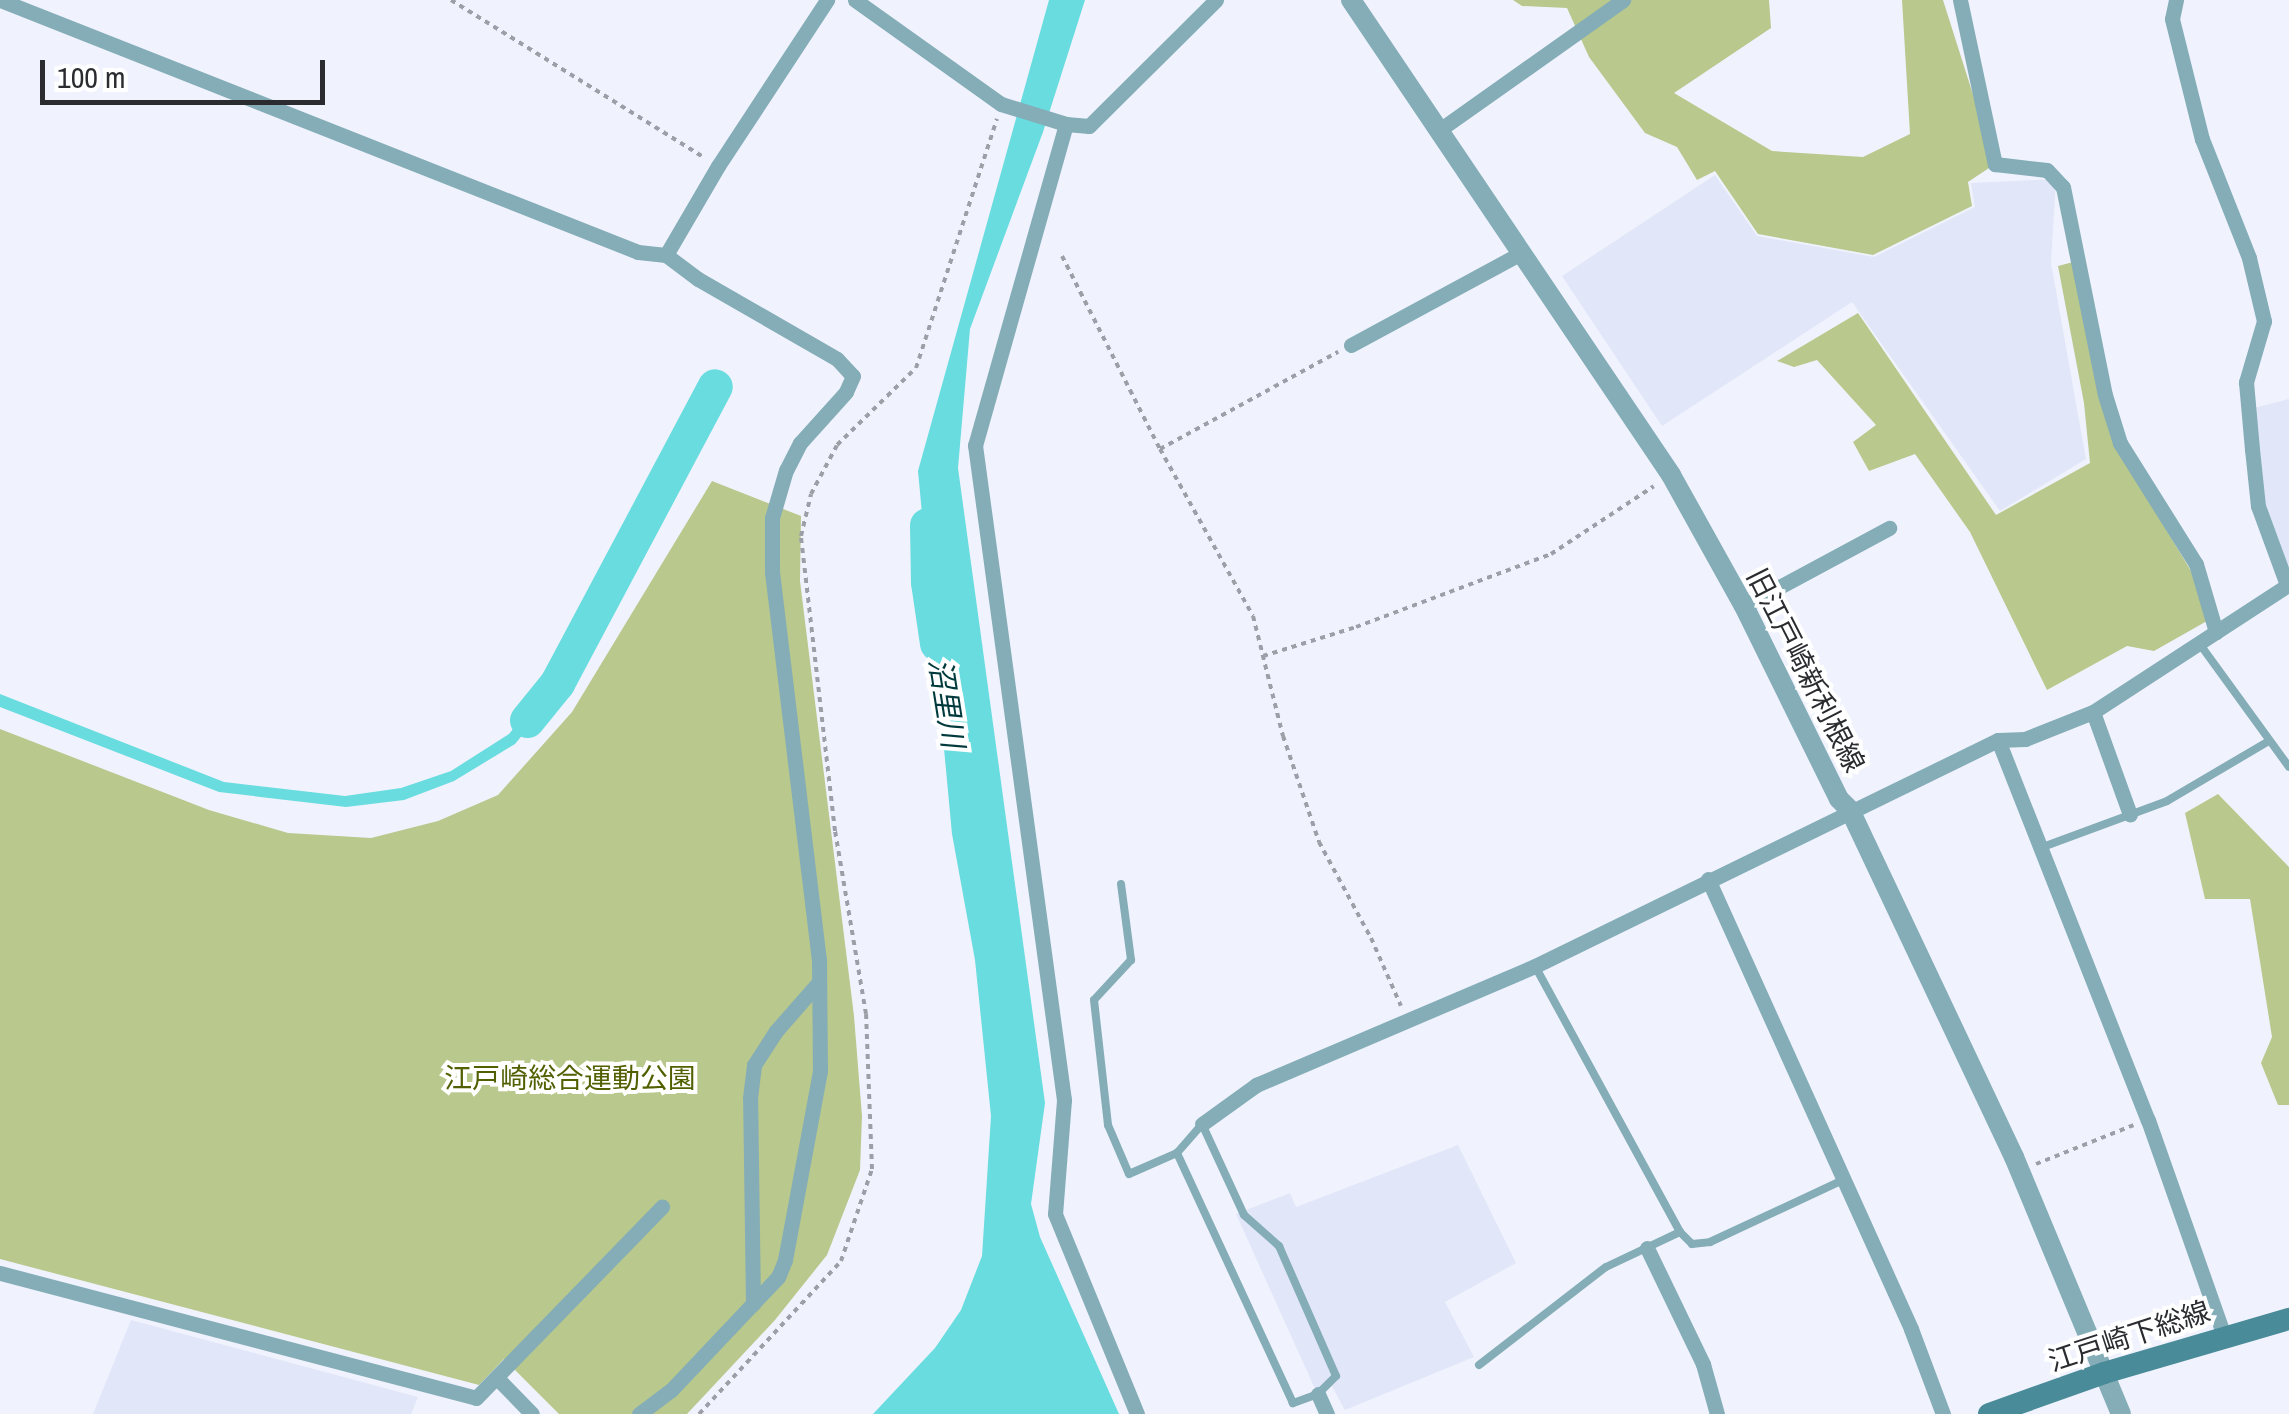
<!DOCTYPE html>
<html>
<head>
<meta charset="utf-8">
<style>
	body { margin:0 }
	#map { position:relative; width:2289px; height:1414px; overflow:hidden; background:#f0f3fe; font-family:"Archivo Narrow","Noto Sans JP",sans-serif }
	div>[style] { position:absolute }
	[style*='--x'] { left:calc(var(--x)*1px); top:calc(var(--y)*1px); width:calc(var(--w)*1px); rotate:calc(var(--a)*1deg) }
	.built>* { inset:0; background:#e1e6f8 }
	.green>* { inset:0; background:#b9c88c }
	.water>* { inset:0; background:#69dcdf }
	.river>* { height:35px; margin:-17.5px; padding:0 17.5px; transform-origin:17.5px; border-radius:17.5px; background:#69dcdf }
	.path>* { height:4px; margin-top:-2px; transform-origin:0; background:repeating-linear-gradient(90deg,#9d9fa7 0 5px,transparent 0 10px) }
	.service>* { height:8px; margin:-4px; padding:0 4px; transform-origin:4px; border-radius:4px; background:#84adb7 }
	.minor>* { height:15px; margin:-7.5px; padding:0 7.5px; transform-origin:7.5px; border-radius:7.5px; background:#84adb7 }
	.tertiary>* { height:20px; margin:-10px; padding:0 10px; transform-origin:10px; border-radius:10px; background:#84adb7 }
	.secondary>* { height:22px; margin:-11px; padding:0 11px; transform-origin:11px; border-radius:11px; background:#498b99 }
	span { translate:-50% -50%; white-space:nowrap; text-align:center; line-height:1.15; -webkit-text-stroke:8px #fff; paint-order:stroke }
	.street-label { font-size:28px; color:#2b2c30 }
	.park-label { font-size:28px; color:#526002 }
	.water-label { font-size:30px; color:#003a3c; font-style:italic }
	.scale { position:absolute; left:40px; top:60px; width:285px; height:45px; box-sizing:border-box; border:5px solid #2b2c30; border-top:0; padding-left:12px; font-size:30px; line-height:35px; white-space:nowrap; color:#2b2c30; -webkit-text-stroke:8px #fff; paint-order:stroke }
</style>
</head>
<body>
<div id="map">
	<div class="built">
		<i style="clip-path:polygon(1715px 175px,1757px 236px,1874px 257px,1975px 207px,1971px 183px,2056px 179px,2051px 263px,2086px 459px,2000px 511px,1852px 302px,1662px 426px,1562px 276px)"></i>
		<i style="clip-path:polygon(2289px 399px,2289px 568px,2267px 527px,2254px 408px)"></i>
		<i style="clip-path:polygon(1458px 1145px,1516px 1263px,1445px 1302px,1474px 1357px,1345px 1410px,1331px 1385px,1316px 1391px,1236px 1214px,1290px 1193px,1296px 1207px)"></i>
		<i style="clip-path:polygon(131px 1320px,418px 1397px,411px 1414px,93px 1414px)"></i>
	</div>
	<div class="green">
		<i style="clip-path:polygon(1513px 0,1769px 0,1771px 28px,1674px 93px,1772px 151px,1863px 157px,1910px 134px,1902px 0,1943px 0,1995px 164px,1968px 182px,1972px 206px,1873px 255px,1758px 234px,1715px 171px,1697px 180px,1677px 147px,1645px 133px,1589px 57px,1567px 8px,1522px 6px)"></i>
		<i style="clip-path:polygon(2077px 261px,2128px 466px,2191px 571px,2207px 621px,2154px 651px,2127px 646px,2047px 690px,1970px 532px,1915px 454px,1869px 471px,1853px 442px,1876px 425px,1817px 360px,1794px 367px,1777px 361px,1858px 313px,1996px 515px,2090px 463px,2084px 403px,2058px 266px)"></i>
		<i style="clip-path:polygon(712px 481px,801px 516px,800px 581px,854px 1016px,862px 1116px,860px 1170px,827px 1255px,775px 1320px,687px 1414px,559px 1414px,504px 1359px,479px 1385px,0 1259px,0 729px,209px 810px,288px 833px,371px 838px,438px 821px,498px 795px,572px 712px)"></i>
		<i style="clip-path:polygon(2218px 794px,2289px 867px,2289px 1105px,2278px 1105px,2261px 1063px,2272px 1037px,2250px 899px,2205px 899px,2185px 813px)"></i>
	</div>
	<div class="water">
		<i style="clip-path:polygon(1049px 0,1085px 0,1043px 132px,970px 329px,958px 468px,1045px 1103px,1031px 1204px,1040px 1237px,1119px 1414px,873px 1414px,935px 1348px,961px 1310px,982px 1256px,991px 1116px,975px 960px,952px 834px,918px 471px)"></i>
		<i style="clip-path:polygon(553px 679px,561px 688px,515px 744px,454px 781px,404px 800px,346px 807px,219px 792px,0 707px,0 694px,224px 782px,345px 796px,401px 788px,451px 771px,509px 734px)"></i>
	</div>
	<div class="river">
		<i style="--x:927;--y:525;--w:57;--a:89"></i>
		<i style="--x:928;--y:582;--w:62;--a:81.6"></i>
		<i style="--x:527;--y:720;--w:48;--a:-51"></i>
		<i style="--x:557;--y:683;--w:336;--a:-62"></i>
	</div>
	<div class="path">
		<i style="--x:451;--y:0;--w:299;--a:31.9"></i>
		<i style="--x:1062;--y:256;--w:216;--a:63.1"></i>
		<i style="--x:1160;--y:449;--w:203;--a:-28.6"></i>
		<i style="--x:1160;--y:449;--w:191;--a:60.9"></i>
		<i style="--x:1253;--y:616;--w:124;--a:76"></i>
		<i style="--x:1283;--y:736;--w:112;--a:71.2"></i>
		<i style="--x:1319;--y:842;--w:109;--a:61.6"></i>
		<i style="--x:1371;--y:938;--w:74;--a:66.2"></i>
		<i style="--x:1263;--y:656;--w:97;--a:-17.3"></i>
		<i style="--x:1356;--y:627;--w:208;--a:-20.5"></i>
		<i style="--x:1551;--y:554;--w:123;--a:-33.4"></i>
		<i style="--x:2036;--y:1164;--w:105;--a:-21.7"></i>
		<i style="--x:699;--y:1414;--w:209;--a:-47.1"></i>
		<i style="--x:841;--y:1261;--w:97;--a:-71.4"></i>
		<i style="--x:872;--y:1169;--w:155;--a:-92.2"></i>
		<i style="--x:866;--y:1014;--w:186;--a:-99.6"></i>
		<i style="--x:835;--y:831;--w:297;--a:-96.6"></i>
		<i style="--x:801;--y:536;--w:43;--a:-76.6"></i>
		<i style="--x:811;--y:494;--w:55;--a:-62"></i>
		<i style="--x:837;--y:445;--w:110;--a:-44.3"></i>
		<i style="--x:916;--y:368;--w:262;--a:-72"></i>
	</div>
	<div class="service">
		<i style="--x:2199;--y:643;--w:153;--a:54"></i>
		<i style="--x:2040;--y:848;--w:135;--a:-20.3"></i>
		<i style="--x:2167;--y:801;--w:118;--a:-30.5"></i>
		<i style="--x:1121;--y:884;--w:77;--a:82.5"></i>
		<i style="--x:1131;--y:960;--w:54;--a:132.8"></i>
		<i style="--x:1094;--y:1000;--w:126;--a:83.6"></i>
		<i style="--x:1108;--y:1125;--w:53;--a:66.8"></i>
		<i style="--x:1129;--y:1174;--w:52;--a:-23.6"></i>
		<i style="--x:1535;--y:966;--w:303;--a:61.4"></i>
		<i style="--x:1680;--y:1232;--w:17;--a:45"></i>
		<i style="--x:1692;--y:1244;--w:18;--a:-6"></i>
		<i style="--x:1710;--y:1242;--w:147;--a:-25"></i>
		<i style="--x:1202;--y:1124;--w:100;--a:65.2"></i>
		<i style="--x:1244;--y:1215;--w:47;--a:41.5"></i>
		<i style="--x:1279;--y:1246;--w:142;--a:66.3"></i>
		<i style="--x:1336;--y:1376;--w:25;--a:135"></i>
		<i style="--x:1318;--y:1394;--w:27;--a:160"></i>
		<i style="--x:1293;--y:1403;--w:276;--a:-114.9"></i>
		<i style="--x:1177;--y:1153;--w:38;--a:-49"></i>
		<i style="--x:1479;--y:1365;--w:160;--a:-37.7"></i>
		<i style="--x:1606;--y:1267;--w:82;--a:-25.3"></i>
	</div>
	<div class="minor">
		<i style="--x:0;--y:0;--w:686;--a:21.55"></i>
		<i style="--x:638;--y:252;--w:28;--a:6"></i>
		<i style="--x:666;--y:255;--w:40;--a:37"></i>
		<i style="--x:698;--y:279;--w:160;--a:29.9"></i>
		<i style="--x:837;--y:359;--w:23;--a:47"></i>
		<i style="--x:853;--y:376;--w:17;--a:114"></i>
		<i style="--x:846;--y:392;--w:69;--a:132"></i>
		<i style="--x:800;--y:443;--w:30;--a:117"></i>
		<i style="--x:786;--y:470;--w:50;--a:106.3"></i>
		<i style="--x:772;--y:518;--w:54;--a:90"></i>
		<i style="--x:772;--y:572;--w:390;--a:83.1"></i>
		<i style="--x:819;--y:959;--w:112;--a:89.5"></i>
		<i style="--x:820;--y:1071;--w:192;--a:100.5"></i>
		<i style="--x:785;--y:1260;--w:18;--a:112"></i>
		<i style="--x:778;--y:1277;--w:156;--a:133.4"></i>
		<i style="--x:671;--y:1390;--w:40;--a:143"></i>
		<i style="--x:855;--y:0;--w:179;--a:35.5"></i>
		<i style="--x:1001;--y:104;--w:68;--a:17.1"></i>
		<i style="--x:1066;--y:124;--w:23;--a:5"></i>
		<i style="--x:1089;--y:126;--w:179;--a:-44.8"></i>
		<i style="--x:1960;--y:0;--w:168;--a:78"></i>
		<i style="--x:1995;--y:164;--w:52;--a:6.6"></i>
		<i style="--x:2047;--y:170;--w:23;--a:47"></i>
		<i style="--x:2063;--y:187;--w:212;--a:78.6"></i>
		<i style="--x:2105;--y:395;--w:50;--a:72.6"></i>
		<i style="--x:2120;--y:443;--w:143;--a:57.9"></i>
		<i style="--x:2196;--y:564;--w:71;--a:73.6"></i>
		<i style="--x:2176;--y:0;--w:19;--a:102"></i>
		<i style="--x:2172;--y:19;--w:124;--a:76"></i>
		<i style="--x:2202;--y:139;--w:128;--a:68.4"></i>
		<i style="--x:2249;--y:258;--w:65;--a:76.6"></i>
		<i style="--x:2264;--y:321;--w:64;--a:106.4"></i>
		<i style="--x:2246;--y:382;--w:67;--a:84.9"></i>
		<i style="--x:2252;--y:449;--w:57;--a:84"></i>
		<i style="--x:2258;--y:506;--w:84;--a:69.8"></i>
		<i style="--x:1066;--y:124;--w:334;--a:105.8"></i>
		<i style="--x:975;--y:445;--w:661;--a:82.26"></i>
		<i style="--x:1064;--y:1100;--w:114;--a:94.5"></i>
		<i style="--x:1055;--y:1214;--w:216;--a:67.7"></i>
		<i style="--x:1438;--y:131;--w:227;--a:-35.3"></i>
		<i style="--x:666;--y:255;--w:103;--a:-59.7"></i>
		<i style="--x:718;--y:166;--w:199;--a:-56.7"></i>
		<i style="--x:1351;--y:345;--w:191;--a:-28.4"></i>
		<i style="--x:1744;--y:606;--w:165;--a:-28.3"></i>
		<i style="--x:2093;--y:712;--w:109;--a:70.2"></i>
		<i style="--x:1998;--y:740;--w:409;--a:68.5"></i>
		<i style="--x:2148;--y:1120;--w:229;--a:70.6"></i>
		<i style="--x:1708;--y:879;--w:494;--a:65.7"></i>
		<i style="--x:1911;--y:1329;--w:91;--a:69.4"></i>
		<i style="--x:1202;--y:1124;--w:67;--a:-35.8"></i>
		<i style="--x:1256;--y:1085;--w:303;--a:-23.1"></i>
		<i style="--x:1535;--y:966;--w:515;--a:-26.02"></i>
		<i style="--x:1998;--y:740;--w:27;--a:-2"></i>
		<i style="--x:2025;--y:739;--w:73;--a:-21.7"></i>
		<i style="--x:2093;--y:712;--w:234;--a:-33.1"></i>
		<i style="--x:1647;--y:1248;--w:129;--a:64.2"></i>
		<i style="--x:1703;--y:1364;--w:52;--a:74.4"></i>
		<i style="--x:0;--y:1273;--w:492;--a:14.7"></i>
		<i style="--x:476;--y:1398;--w:267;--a:-45.8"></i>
		<i style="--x:753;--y:1304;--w:206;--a:-90.8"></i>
		<i style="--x:750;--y:1098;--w:33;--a:-83"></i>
		<i style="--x:754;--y:1065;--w:40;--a:-57.1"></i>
		<i style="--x:776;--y:1031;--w:64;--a:-48.8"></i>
		<i style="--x:497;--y:1378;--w:50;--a:45.8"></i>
		<i style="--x:1318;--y:1394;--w:22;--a:66"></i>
	</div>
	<div class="tertiary">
		<i style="--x:1351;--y:0;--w:573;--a:56.03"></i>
		<i style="--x:1671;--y:475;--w:150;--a:60.9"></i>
		<i style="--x:1744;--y:606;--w:215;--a:63.8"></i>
		<i style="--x:1839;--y:799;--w:16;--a:45"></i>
		<i style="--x:1850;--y:810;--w:384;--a:64.7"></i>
		<i style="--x:2014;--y:1157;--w:278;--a:67.4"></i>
	</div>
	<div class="secondary">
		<i style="--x:1989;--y:1414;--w:122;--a:-19.6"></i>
		<i style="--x:2104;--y:1373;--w:193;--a:-16.3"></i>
	</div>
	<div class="street-label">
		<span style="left:1806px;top:670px;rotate:63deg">旧江戸崎新利根線</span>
		<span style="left:2129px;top:1336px;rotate:-18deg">江戸崎下総線</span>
	</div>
	<div class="park-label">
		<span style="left:570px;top:1078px">江戸崎総合運動公園</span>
	</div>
	<div class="water-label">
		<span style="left:947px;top:703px;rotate:81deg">沼里川</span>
	</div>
	<div class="scale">100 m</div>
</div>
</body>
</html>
